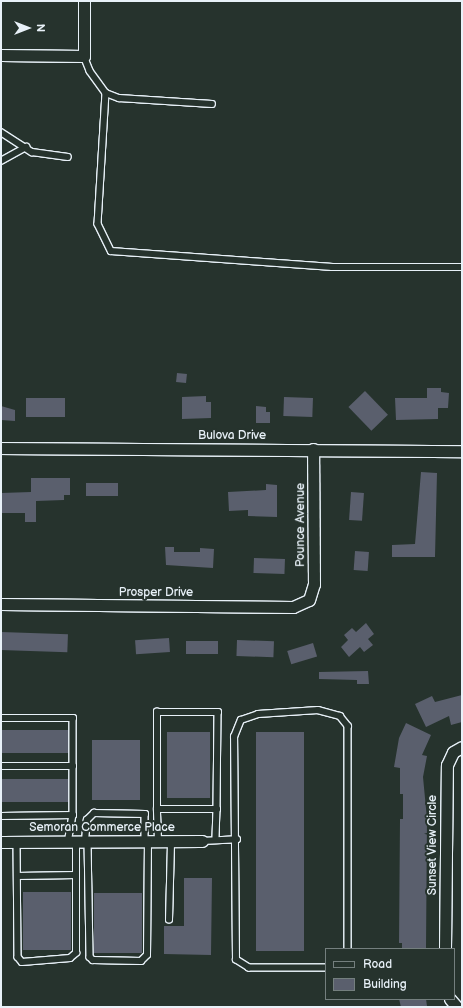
<!DOCTYPE html>
<html>
<head>
<meta charset="utf-8">
<style>
	body { margin:0 }
	#map { position:relative; width:463px; height:1008px; overflow:hidden; background:#26332d; font-family:"Balsamiq Sans",sans-serif }
	div>[style] { position:absolute }
	[style*='--x'] { left:calc(var(--x)*1px); top:calc(var(--y)*1px); width:calc(var(--w)*1px); rotate:calc(var(--a)*1deg) }
	.building>* { inset:0; background:#5a5f6d; transform-origin:0 0 }
	.roads { filter:drop-shadow(1px 0 #e8f1f8) drop-shadow(-1px 0 #e8f1f8) drop-shadow(0 1px #e8f1f8) drop-shadow(0 -1px #e8f1f8) }
	.service>* { height:5.5px; margin:-2.75px; padding:0 2.75px; transform-origin:2.75px; border-radius:2.75px; background:#26332d }
	.minor>* { height:11px; margin:-5.5px; padding:0 5.5px; transform-origin:5.5px; border-radius:5.5px; background:#26332d }
	span { translate:-50% -50%; white-space:nowrap; text-align:center; line-height:1.15; -webkit-text-stroke:4px #26332d; paint-order:stroke }
	.street-label { font-size:12px; color:#e8f1f8 }
	.frame { position:absolute; inset:0; border:2px solid #e8f1f8; pointer-events:none }
	.legend { position:absolute; left:325px; top:948px; width:130px; height:52px; box-sizing:border-box; background:#26332d; border:1px solid #747f7e; margin:0; padding:5px 7px; list-style:none; font-size:12px; color:#e8f1f8 }
	.legend li { display:flex; align-items:center; gap:8px; height:20px }
	.legend b { width:20px; border:1px solid #747f7e }
	.north { position:absolute; left:8px; top:8px; width:40px; height:40px; -webkit-text-stroke:3px #26332d; paint-order:stroke; rotate:90deg; font-size:11px; font-weight:700; line-height:16px; text-align:center; color:#e8f1f8 }
	.north::after { content:''; display:block; margin:auto; width:14px; height:18px; background:#e8f1f8; clip-path:polygon(50% 0,100% 100%,50% 72%,0 100%) }
</style>
</head>
<body>
<div id="map">
	<div class="building">
		<i style="left:177px;top:373px;width:10px;height:9px;rotate:6deg"></i>
		<i style="clip-path:polygon(427px 388px,441px 388px,441px 392px,449px 393px,448px 408px,438px 408px,438px 419px,396px 420px,395px 398px,427px 398px)"></i>
		<i style="left:365px;top:391px;width:33px;height:23px;rotate:46deg"></i>
		<i style="clip-path:polygon(206px 396px,206px 402px,211px 402px,211px 418px,182px 419px,182px 397px)"></i>
		<i style="left:284px;top:397px;width:29px;height:19px;rotate:2deg"></i>
		<i style="left:26px;top:398px;width:39px;height:19px"></i>
		<i style="clip-path:polygon(1px 406px,15px 410px,15px 421px,1px 420px)"></i>
		<i style="clip-path:polygon(256px 406px,266px 407px,266px 412px,270px 412px,270px 423px,256px 423px)"></i>
		<i style="clip-path:polygon(421px 472px,437px 473px,435px 557px,392px 557px,392px 545px,415px 544px)"></i>
		<i style="clip-path:polygon(31px 478px,70px 478px,70px 495px,64px 495px,64px 500px,36px 501px,36px 522px,25px 522px,25px 513px,1px 513px,1px 493px,31px 492px)"></i>
		<i style="left:118px;top:483px;width:13px;height:32px;rotate:90deg"></i>
		<i style="clip-path:polygon(266px 484px,277px 485px,277px 517px,248px 516px,248px 510px,229px 511px,228px 492px,266px 490px)"></i>
		<i style="left:351px;top:492px;width:13px;height:28px;rotate:4deg"></i>
		<i style="clip-path:polygon(165px 547px,174px 547px,174px 552px,200px 552px,200px 548px,214px 549px,213px 568px,166px 565px)"></i>
		<i style="left:355px;top:551px;width:14px;height:19px;rotate:4deg"></i>
		<i style="left:254px;top:558px;width:31px;height:15px;rotate:2deg"></i>
		<i style="clip-path:polygon(366px 623px,374px 634px,368px 639px,373px 645px,364px 652px,360px 647px,349px 657px,341px 647px,348px 640px,344px 635px,352px 628px,356px 632px)"></i>
		<i style="left:1px;top:632px;width:67px;height:18px;rotate:2deg"></i>
		<i style="left:169px;top:638px;width:14px;height:34px;rotate:86deg"></i>
		<i style="left:237px;top:640px;width:37px;height:16px;rotate:2deg"></i>
		<i style="left:186px;top:641px;width:32px;height:13px"></i>
		<i style="left:313px;top:643px;width:14px;height:27px;rotate:73deg"></i>
		<i style="clip-path:polygon(368px 671px,369px 684px,357px 684px,357px 680px,319px 679px,319px 672px)"></i>
		<i style="clip-path:polygon(462px 695px,462px 722px,451px 725px,449px 716px,426px 727px,415px 704px,432px 696px,435px 702px)"></i>
		<i style="clip-path:polygon(406px 723px,431px 735px,422px 755px,427px 756px,423px 777px,427px 819px,426px 949px,402px 949px,402px 943px,399px 943px,400px 819px,403px 819px,403px 794px,400px 794px,400px 768px,394px 767px,399px 738px)"></i>
		<i style="left:1px;top:730px;width:68px;height:23px"></i>
		<i style="left:167px;top:732px;width:43px;height:66px"></i>
		<i style="left:256px;top:732px;width:48px;height:219px"></i>
		<i style="left:92px;top:740px;width:48px;height:60px"></i>
		<i style="left:1px;top:779px;width:68px;height:23px"></i>
		<i style="clip-path:polygon(184px 878px,212px 878px,211px 955px,164px 954px,164px 926px,184px 926px)"></i>
		<i style="left:23px;top:892px;width:48px;height:58px"></i>
		<i style="left:94px;top:893px;width:48px;height:60px"></i>
		<i style="clip-path:polygon(399px 999px,426px 999px,427px 1006px,401px 1007px)"></i>
	</div>
	<div class="roads">
		<div class="service">
			<i style="--x:84;--y:56;--w:16;--a:68"></i>
			<i style="--x:90;--y:71;--w:27;--a:54"></i>
			<i style="--x:106;--y:93;--w:14;--a:21"></i>
			<i style="--x:119;--y:98;--w:93;--a:3.7"></i>
			<i style="--x:106;--y:93;--w:131;--a:93.5"></i>
			<i style="--x:98;--y:224;--w:30;--a:64"></i>
			<i style="--x:111;--y:251;--w:222;--a:4.1"></i>
			<i style="--x:332;--y:267;--w:130;--a:0"></i>
			<i style="--x:1;--y:132;--w:37;--a:33"></i>
			<i style="--x:32;--y:152;--w:36;--a:8"></i>
			<i style="--x:1;--y:161;--w:29;--a:-29"></i>
			<i style="--x:1;--y:718;--w:72;--a:0"></i>
			<i style="--x:73;--y:718;--w:97;--a:90"></i>
			<i style="--x:73;--y:815;--w:27;--a:100"></i>
			<i style="--x:1;--y:766;--w:72;--a:0"></i>
			<i style="--x:157;--y:809;--w:97;--a:-90"></i>
			<i style="--x:157;--y:712;--w:61;--a:0"></i>
			<i style="--x:218;--y:712;--w:97;--a:90.6"></i>
			<i style="--x:1;--y:816;--w:72;--a:-0.8"></i>
			<i style="--x:85;--y:841;--w:21;--a:-85"></i>
			<i style="--x:87;--y:820;--w:10;--a:-45"></i>
			<i style="--x:94;--y:813;--w:51;--a:1.1"></i>
			<i style="--x:145;--y:814;--w:27;--a:90"></i>
			<i style="--x:88;--y:841;--w:116;--a:89"></i>
			<i style="--x:90;--y:957;--w:4;--a:45"></i>
			<i style="--x:93;--y:960;--w:48;--a:1.2"></i>
			<i style="--x:141;--y:961;--w:8;--a:-45"></i>
			<i style="--x:147;--y:955;--w:114;--a:-89.5"></i>
			<i style="--x:158;--y:841;--w:32;--a:-92"></i>
			<i style="--x:157;--y:809;--w:60;--a:0"></i>
			<i style="--x:217;--y:809;--w:31;--a:92"></i>
			<i style="--x:202;--y:841;--w:35;--a:-3"></i>
			<i style="--x:17;--y:842;--w:115;--a:89.5"></i>
			<i style="--x:18;--y:957;--w:6;--a:51"></i>
			<i style="--x:22;--y:962;--w:48;--a:-4.8"></i>
			<i style="--x:70;--y:958;--w:8;--a:-40"></i>
			<i style="--x:76;--y:953;--w:112;--a:-90"></i>
			<i style="--x:17;--y:876;--w:59;--a:-1"></i>
			<i style="--x:169;--y:920;--w:79;--a:-88.5"></i>
			<i style="--x:326;--y:968;--w:77;--a:180"></i>
			<i style="--x:249;--y:968;--w:15;--a:-148"></i>
			<i style="--x:236;--y:960;--w:223;--a:-90.5"></i>
			<i style="--x:234;--y:737;--w:18;--a:-68"></i>
			<i style="--x:241;--y:720;--w:18;--a:-19"></i>
			<i style="--x:258;--y:714;--w:60;--a:-3.8"></i>
			<i style="--x:318;--y:710;--w:23;--a:15"></i>
			<i style="--x:340;--y:716;--w:13;--a:51"></i>
			<i style="--x:348;--y:726;--w:223;--a:90"></i>
		</div>
		<div class="minor">
			<i style="--x:1;--y:55;--w:83;--a:0.7"></i>
			<i style="--x:84;--y:56;--w:55;--a:-90"></i>
			<i style="--x:1;--y:448;--w:461;--a:0.4"></i>
			<i style="--x:1;--y:604;--w:292;--a:0.6"></i>
			<i style="--x:293;--y:607;--w:17;--a:-24"></i>
			<i style="--x:309;--y:600;--w:17;--a:-73"></i>
			<i style="--x:314;--y:584;--w:135;--a:-90.4"></i>
			<i style="--x:1;--y:842;--w:201;--a:-0.3"></i>
			<i style="--x:445;--y:949;--w:184;--a:-89.4"></i>
			<i style="--x:447;--y:765;--w:14;--a:-65"></i>
			<i style="--x:453;--y:752;--w:10;--a:-29"></i>
			<i style="--x:450;--y:999;--w:11;--a:49"></i>
		</div>
	</div>
	<div class="street-label">
		<span style="left:232px;top:436px">Bulova Drive</span>
		<span style="left:301px;top:525px;rotate:-90deg">Pounce Avenue</span>
		<span style="left:156px;top:593px">Prosper Drive</span>
		<span style="left:102px;top:828px">Semoran Commerce Place</span>
		<span style="left:433px;top:845px;rotate:-90deg">Sunset View Circle</span>
	</div>
	<div class="frame"></div>
	<ul class="legend">
	<li><b style="height:5px;background:#26332d"></b>Road</li>
	<li><b style="height:11px;background:#5a5f6d"></b>Building</li>
	</ul>
	<div class="north">N</div>
</div>
</body>
</html>
